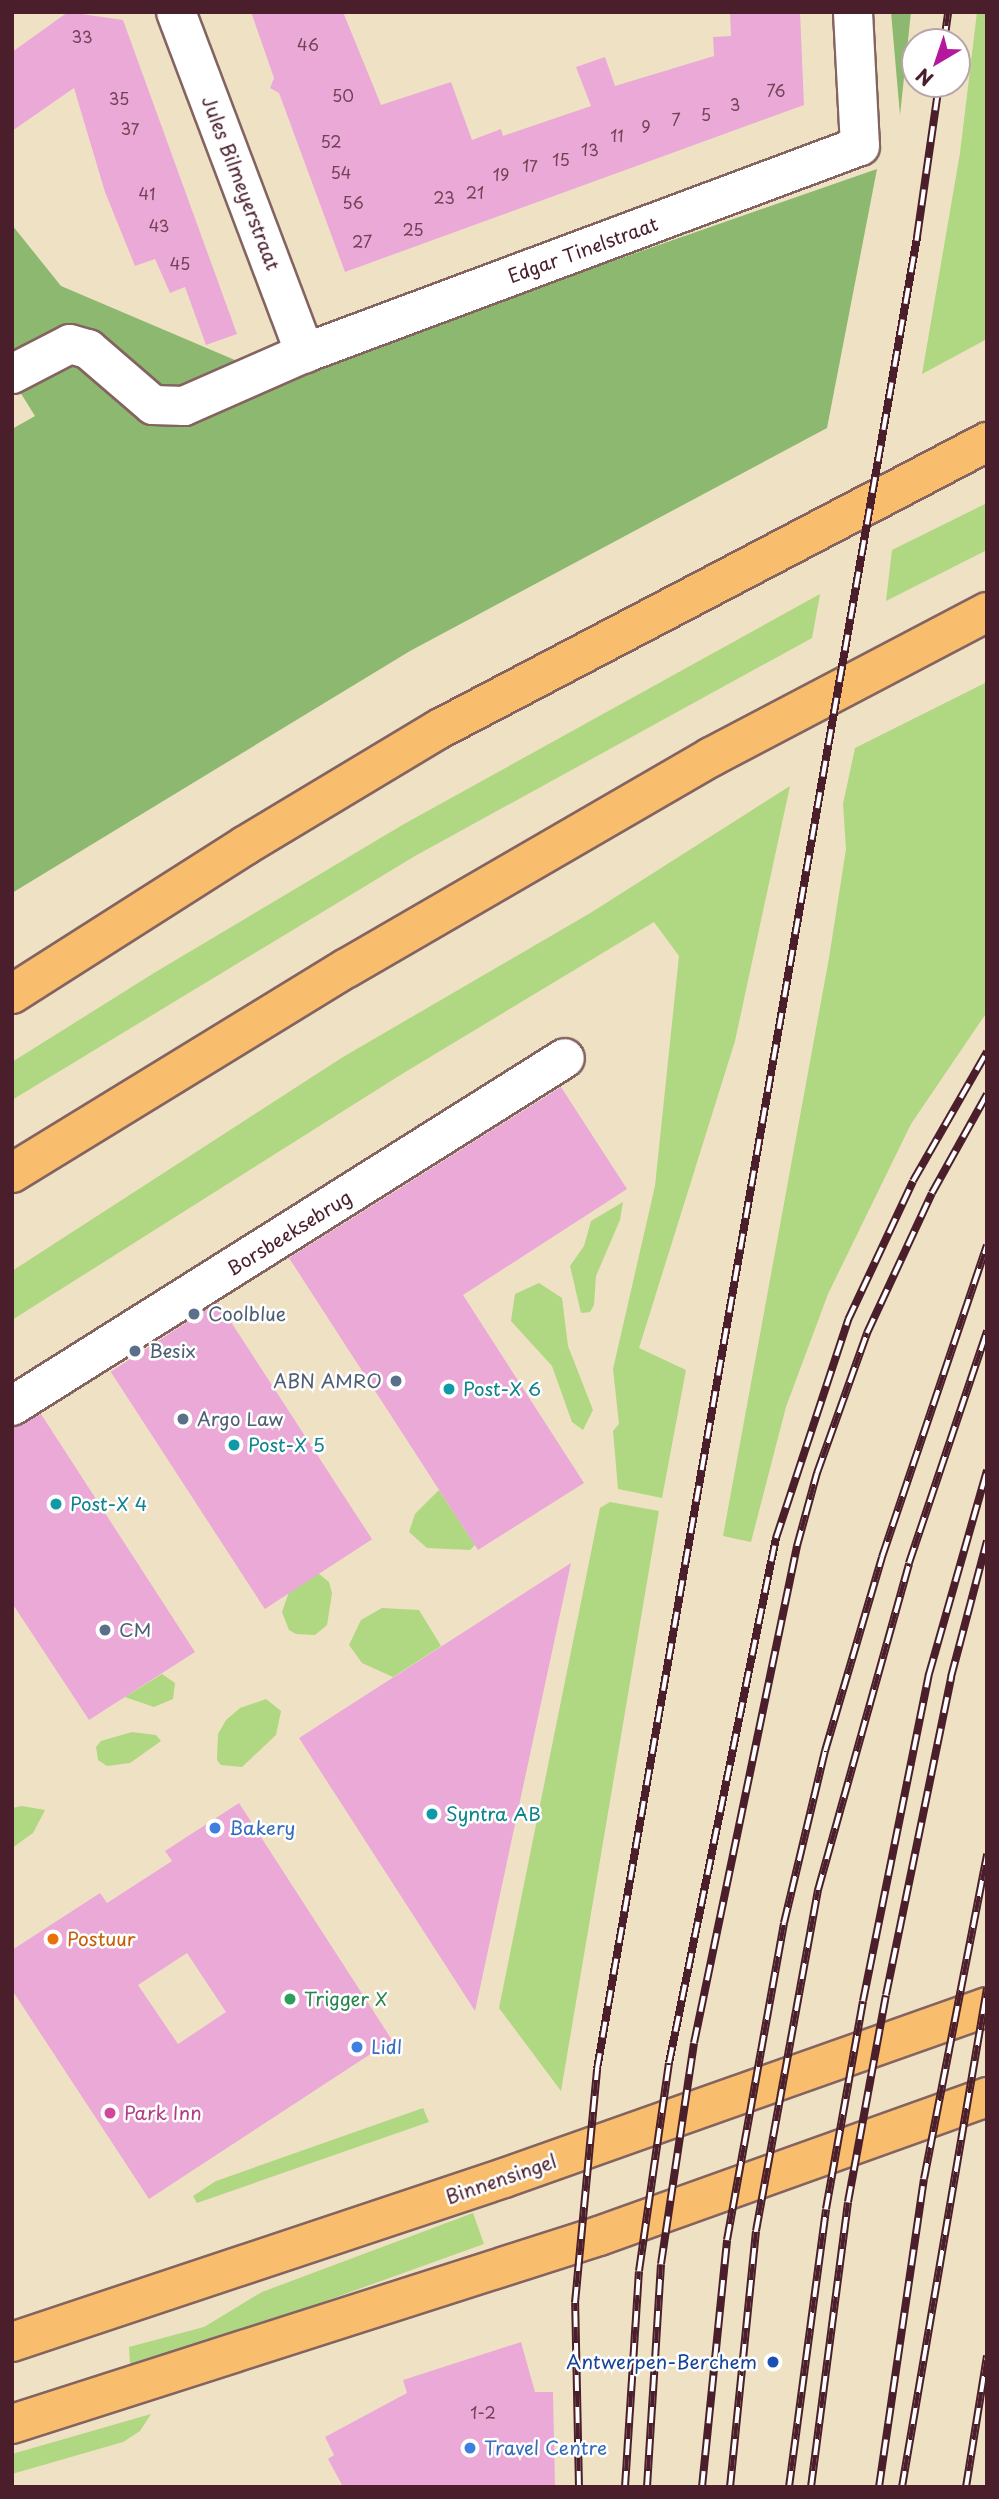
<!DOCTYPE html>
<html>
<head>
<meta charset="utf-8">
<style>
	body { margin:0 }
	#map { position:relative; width:999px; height:2499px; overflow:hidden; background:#efe2c4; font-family:"Playpen Sans",sans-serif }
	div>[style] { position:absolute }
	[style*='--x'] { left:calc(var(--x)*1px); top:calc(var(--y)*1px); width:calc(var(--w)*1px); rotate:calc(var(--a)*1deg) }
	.green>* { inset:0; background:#b0d781 }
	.forest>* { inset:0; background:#8cb86f }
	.building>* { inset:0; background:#eba9d8; transform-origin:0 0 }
	.roads { filter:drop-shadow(2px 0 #846361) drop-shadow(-2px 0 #846361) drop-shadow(0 2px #846361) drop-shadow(0 -2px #846361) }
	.minor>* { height:38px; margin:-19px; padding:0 19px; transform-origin:19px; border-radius:19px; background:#fff }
	.major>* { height:38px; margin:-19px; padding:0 19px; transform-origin:19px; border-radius:19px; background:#f9be6d }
	.highway>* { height:38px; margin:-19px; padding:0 19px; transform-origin:19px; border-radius:19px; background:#f9be6d }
	.rail>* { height:8px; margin-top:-4px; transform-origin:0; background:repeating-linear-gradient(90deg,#fff 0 16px,#4a1f2b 0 32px); box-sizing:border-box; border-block:2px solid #4a1f2b }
	.dots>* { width:19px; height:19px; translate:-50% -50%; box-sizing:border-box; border:4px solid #fff; border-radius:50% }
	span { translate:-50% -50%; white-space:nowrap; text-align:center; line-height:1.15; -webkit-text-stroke:5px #fff; paint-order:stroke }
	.number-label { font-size:16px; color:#724256 }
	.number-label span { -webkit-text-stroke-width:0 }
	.street-label { font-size:19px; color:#4a1f2b }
	.service-label { font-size:19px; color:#4e5e75 }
	.left { translate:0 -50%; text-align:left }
	.right { translate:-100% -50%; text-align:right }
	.culture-label { font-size:19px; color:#0d838f }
	.shop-label { font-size:19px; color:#366cbe }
	.food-label { font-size:19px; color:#c56008 }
	.leisure-label { font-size:19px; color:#27864d }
	.hotel-label { font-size:19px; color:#b23c85 }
	.transit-label { font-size:19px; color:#164399 }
	.frame { position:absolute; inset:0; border:14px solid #4a1f2b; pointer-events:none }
	.north { position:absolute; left:901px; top:28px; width:70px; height:70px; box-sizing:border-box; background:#fff; border:2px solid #b7a5aa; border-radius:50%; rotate:219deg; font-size:19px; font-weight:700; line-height:28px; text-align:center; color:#4a1f2b }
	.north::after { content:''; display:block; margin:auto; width:24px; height:32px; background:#b5179e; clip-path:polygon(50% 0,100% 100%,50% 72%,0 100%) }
</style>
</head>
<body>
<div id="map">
	<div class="green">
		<i style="clip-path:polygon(977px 12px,987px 12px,987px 339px,922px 374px,960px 153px)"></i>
		<i style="clip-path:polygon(987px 503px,987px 550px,886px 601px,892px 550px)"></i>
		<i style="clip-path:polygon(820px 594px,812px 638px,415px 856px,12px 1100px,12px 1062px,154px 973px,404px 824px)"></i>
		<i style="clip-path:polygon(987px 682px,987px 1012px,911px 1124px,828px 1294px,786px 1407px,751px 1542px,723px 1536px,829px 958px,846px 849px,843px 804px,855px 748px)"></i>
		<i style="clip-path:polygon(790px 786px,735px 1041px,639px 1348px,686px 1370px,662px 1498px,618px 1489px,613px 1431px,619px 1424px,613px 1369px,655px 1186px,679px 956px,654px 922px,402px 1074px,12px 1320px,12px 1271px,343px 1057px,592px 912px)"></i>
		<i style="clip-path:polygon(623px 1202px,620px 1220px,596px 1276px,594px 1305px,590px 1312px,581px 1313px,570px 1266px,584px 1246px,591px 1221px)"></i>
		<i style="clip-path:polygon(539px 1283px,562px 1298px,568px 1346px,593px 1410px,583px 1430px,572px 1422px,552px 1366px,511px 1321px,515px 1294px)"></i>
		<i style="clip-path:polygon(439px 1490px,475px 1545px,470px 1550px,427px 1548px,409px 1532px,415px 1514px)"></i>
		<i style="clip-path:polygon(610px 1502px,659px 1511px,561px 2091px,499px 2008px,600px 1508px)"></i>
		<i style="clip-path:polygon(318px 1573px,329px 1582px,332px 1593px,327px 1625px,315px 1635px,296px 1634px,289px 1630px,282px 1612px,289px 1592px)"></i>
		<i style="clip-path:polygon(382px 1608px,419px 1610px,441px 1646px,393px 1677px,362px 1663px,349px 1645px,361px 1620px)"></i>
		<i style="clip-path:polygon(162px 1674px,175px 1683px,173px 1699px,154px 1707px,125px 1697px)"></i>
		<i style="clip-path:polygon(266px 1699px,281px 1711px,276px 1735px,242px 1767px,221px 1765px,217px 1760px,218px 1734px,226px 1720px,240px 1708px)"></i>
		<i style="clip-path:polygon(132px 1732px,156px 1735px,161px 1741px,130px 1763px,107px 1766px,98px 1760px,96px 1747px,101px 1741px)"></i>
		<i style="clip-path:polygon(22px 1806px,45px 1810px,33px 1833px,12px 1848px,12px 1808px)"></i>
		<i style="clip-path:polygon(423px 2108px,429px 2122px,197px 2203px,193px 2196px,216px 2181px)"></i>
		<i style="clip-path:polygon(473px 2213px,484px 2244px,267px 2322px,130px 2364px,129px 2347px,204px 2327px,262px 2292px)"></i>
		<i style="clip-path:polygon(151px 2414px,140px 2431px,123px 2442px,12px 2474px,12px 2454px)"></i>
	</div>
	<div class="forest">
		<i style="clip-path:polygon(891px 12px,911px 12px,900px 115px)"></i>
		<i style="clip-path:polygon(877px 169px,827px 428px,410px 651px,12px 893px,12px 429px,35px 416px,12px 379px,12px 225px,61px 286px,277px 378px)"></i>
	</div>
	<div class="building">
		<i style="clip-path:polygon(68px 12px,123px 20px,237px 334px,206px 345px,185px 287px,170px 293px,155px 259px,135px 266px,105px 192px,74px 88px,12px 131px,12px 52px)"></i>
		<i style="clip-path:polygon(251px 12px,343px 12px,381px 105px,451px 82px,472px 140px,501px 129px,503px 136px,591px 106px,576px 67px,605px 57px,615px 86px,714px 56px,713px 37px,731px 36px,730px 12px,800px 12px,804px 105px,345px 272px,279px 93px,270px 88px,274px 78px)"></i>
		<i style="clip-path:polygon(561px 1087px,627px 1189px,463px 1295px,584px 1483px,478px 1550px,289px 1258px)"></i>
		<i style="left:218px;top:1302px;width:283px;height:128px;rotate:57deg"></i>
		<i style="clip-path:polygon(41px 1414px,195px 1652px,89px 1720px,12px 1603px,12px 1428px)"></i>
		<i style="clip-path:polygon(571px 1563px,475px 2011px,299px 1738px)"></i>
		<i style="clip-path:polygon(evenodd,239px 1803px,392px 2040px,149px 2199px,12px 1990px,12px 1950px,100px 1893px,107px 1903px,172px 1861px,165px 1851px,239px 1803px,187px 1953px,226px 2012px,178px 2044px,138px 1985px,187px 1953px)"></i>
		<i style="clip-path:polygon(521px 2342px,535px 2392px,553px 2392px,555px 2487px,343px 2487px,328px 2459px,334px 2455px,325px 2437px,407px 2393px,403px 2380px)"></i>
	</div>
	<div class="roads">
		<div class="minor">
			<i style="--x:176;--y:12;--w:365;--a:69.3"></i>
			<i style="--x:12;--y:374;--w:65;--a:-27.3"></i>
			<i style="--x:70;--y:344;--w:19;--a:16"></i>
			<i style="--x:88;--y:349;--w:86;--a:40.7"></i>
			<i style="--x:153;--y:405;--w:31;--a:2"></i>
			<i style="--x:184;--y:406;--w:132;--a:-23.7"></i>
			<i style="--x:305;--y:353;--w:592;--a:-20.45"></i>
			<i style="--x:860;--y:146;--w:134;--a:-93"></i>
			<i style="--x:12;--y:1406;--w:653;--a:-32.18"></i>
		</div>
		<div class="major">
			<i style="--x:12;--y:2342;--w:519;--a:-18.43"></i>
			<i style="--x:504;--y:2178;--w:512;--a:-19.5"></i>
			<i style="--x:12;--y:2424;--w:616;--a:-17.76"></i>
			<i style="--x:599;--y:2236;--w:412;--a:-19.7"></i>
		</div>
		<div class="highway">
			<i style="--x:12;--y:994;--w:277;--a:-32.5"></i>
			<i style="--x:246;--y:845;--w:225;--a:-31"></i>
			<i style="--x:439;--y:729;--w:619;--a:-27.64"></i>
			<i style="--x:12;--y:1173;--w:393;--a:-31.5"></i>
			<i style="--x:347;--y:968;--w:421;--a:-30.1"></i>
			<i style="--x:711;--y:757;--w:312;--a:-27.7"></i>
		</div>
	</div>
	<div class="rail">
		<i style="--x:944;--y:42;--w:30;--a:-82"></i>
		<i style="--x:579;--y:2487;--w:184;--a:-91.2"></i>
		<i style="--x:575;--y:2303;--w:235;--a:-84.6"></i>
		<i style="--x:597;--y:2069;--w:1860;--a:-80.09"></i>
		<i style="--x:917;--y:237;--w:155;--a:-81.8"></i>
		<i style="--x:625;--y:2487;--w:216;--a:-86.3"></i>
		<i style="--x:639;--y:2271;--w:210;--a:-81.8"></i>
		<i style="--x:669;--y:2063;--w:536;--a:-78.48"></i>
		<i style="--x:776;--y:1538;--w:230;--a:-71.7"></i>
		<i style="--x:848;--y:1320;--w:153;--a:-64.9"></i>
		<i style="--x:913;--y:1181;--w:149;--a:-60.2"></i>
		<i style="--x:647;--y:2487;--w:223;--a:-86.4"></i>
		<i style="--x:661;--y:2264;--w:223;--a:-81.5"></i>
		<i style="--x:694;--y:2043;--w:508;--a:-78.29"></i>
		<i style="--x:797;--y:1546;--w:76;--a:-74.7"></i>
		<i style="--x:817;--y:1473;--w:149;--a:-70.3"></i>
		<i style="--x:867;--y:1333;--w:154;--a:-65.1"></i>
		<i style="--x:932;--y:1193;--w:113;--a:-60.9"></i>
		<i style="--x:702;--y:2487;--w:248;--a:-84.2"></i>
		<i style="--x:727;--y:2240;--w:322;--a:-79.8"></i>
		<i style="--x:784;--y:1923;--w:177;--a:-76.6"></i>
		<i style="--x:825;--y:1751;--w:202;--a:-73.6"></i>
		<i style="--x:882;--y:1557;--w:329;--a:-71.4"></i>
		<i style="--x:730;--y:2487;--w:257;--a:-84.2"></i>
		<i style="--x:756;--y:2231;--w:347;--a:-79.7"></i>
		<i style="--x:818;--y:1890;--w:339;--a:-74.4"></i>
		<i style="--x:909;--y:1563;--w:245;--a:-71.4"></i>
		<i style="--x:789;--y:2487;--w:280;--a:-82.4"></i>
		<i style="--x:826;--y:2209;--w:211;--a:-79.9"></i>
		<i style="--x:863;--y:2001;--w:334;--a:-78.6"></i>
		<i style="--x:929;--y:1674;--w:212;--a:-74.1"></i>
		<i style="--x:811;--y:2487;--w:287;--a:-82.6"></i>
		<i style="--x:848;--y:2202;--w:210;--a:-79.6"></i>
		<i style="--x:886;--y:1995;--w:325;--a:-78.4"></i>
		<i style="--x:951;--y:1677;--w:141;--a:-75.2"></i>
		<i style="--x:879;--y:2487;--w:311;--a:-81.7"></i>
		<i style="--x:924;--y:2179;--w:331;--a:-79"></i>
		<i style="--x:902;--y:2487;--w:506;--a:-80.33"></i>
		<i style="--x:966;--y:2487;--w:133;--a:-80.9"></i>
	</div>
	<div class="dots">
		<i style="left:194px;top:1314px;background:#5c6f8a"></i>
		<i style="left:135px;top:1351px;background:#5c6f8a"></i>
		<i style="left:396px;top:1381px;background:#5c6f8a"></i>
		<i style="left:449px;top:1389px;background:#0f9aa8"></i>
		<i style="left:183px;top:1419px;background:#5c6f8a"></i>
		<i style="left:234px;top:1445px;background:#0f9aa8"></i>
		<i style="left:56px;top:1504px;background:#0f9aa8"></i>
		<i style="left:105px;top:1630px;background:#5c6f8a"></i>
		<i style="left:432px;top:1814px;background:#0f9aa8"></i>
		<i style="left:215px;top:1828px;background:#3f7fe0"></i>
		<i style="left:53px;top:1939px;background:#e8710a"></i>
		<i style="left:290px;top:1999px;background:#2e9e5b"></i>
		<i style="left:357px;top:2047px;background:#3f7fe0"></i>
		<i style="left:110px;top:2113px;background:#d1479c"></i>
		<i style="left:773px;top:2362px;background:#1a4fb4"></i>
		<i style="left:470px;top:2448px;background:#3f7fe0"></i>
	</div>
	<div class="number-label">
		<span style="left:82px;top:36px">33</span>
		<span style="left:308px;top:44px">46</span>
		<span style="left:776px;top:90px">76</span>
		<span style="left:343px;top:95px">50</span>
		<span style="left:119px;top:98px">35</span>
		<span style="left:735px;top:104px">3</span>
		<span style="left:706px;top:114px">5</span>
		<span style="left:676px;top:119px">7</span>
		<span style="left:646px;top:126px">9</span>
		<span style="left:130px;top:128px">37</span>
		<span style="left:617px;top:135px">11</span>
		<span style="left:331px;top:141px">52</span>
		<span style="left:590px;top:149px">13</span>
		<span style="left:561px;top:159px">15</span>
		<span style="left:530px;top:165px">17</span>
		<span style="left:341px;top:172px">54</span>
		<span style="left:501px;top:174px">19</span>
		<span style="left:475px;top:192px">21</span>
		<span style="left:147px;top:193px">41</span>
		<span style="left:444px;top:197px">23</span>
		<span style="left:353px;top:202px">56</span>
		<span style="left:159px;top:225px">43</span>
		<span style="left:413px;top:229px">25</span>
		<span style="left:362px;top:241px">27</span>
		<span style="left:180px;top:263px">45</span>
		<span style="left:483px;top:2412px">1-2</span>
	</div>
	<div class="street-label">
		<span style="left:241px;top:183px;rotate:69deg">Jules Bilmeyerstraat</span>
		<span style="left:583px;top:250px;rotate:-20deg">Edgar Tinelstraat</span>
		<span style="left:289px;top:1233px;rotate:-32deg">Borsbeeksebrug</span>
		<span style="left:501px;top:2179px;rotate:-19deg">Binnensingel</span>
	</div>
	<div class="service-label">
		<span class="left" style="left:208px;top:1314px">Coolblue</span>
		<span class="left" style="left:149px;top:1351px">Besix</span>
		<span class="right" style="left:382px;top:1381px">ABN AMRO</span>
		<span class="left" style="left:197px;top:1419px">Argo Law</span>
		<span class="left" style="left:119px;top:1630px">CM</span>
	</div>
	<div class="culture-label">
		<span class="left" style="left:463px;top:1389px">Post-X 6</span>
		<span class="left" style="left:248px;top:1445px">Post-X 5</span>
		<span class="left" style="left:70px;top:1504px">Post-X 4</span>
		<span class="left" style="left:446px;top:1814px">Syntra AB</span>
	</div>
	<div class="shop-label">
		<span class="left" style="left:229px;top:1828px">Bakery</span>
		<span class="left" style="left:371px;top:2047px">Lidl</span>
		<span class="left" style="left:484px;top:2448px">Travel Centre</span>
	</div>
	<div class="food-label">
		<span class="left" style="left:67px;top:1939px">Postuur</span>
	</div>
	<div class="leisure-label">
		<span class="left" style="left:304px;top:1999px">Trigger X</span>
	</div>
	<div class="hotel-label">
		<span class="left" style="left:124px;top:2113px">Park Inn</span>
	</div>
	<div class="transit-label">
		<span class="right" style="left:757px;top:2362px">Antwerpen-Berchem</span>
	</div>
	<div class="frame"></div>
	<div class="north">N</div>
</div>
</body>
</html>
